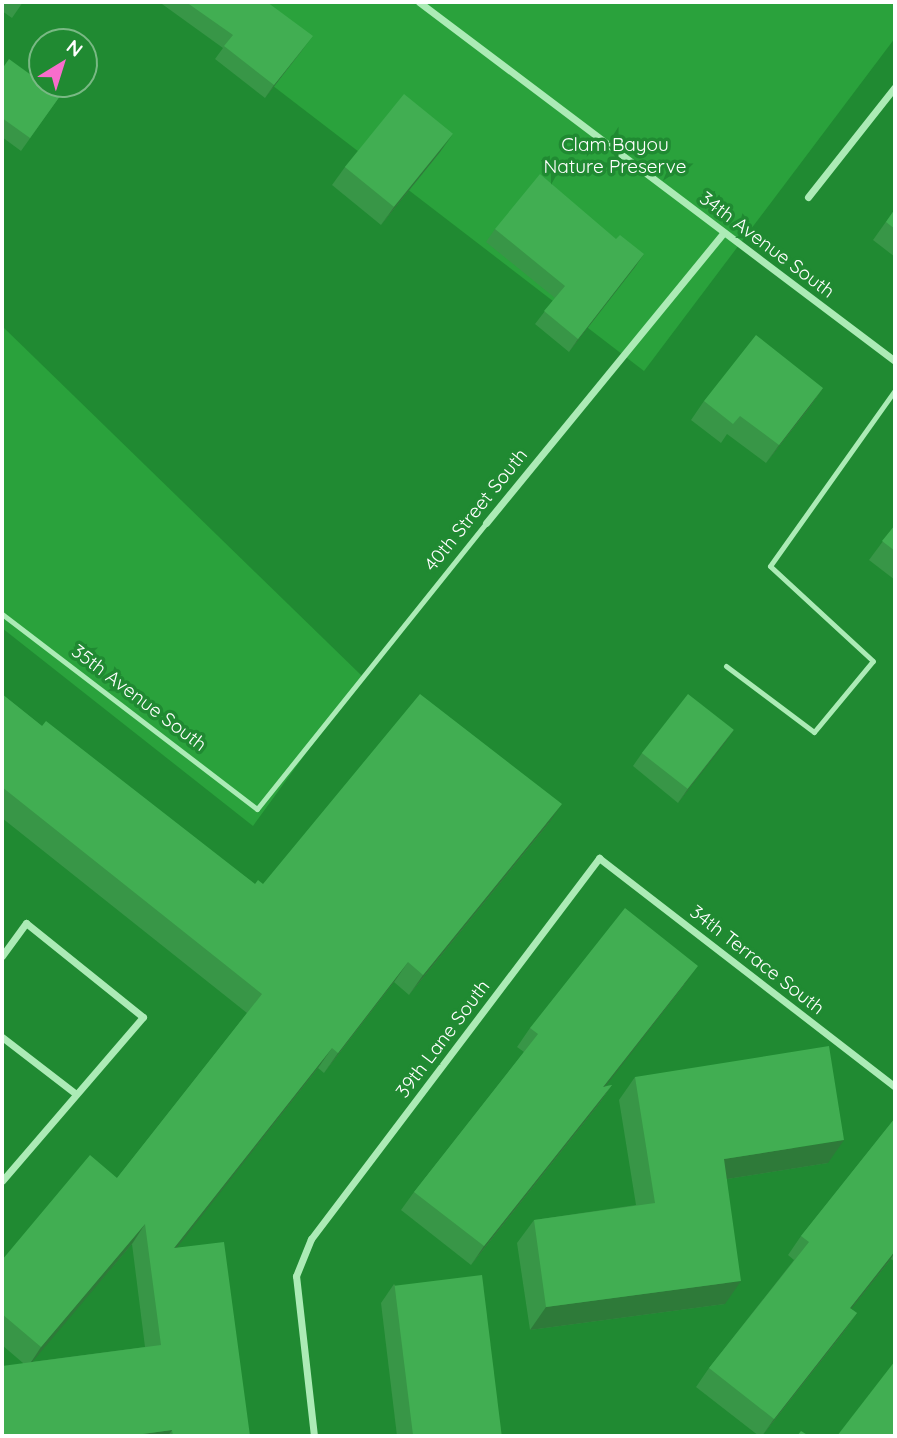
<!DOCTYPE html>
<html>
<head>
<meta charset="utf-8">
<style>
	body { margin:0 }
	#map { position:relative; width:897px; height:1438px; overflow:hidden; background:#208a32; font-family:Quicksand,sans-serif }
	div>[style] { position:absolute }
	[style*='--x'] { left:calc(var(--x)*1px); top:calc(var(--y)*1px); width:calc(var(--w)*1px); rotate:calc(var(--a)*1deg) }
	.green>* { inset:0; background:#2aa23c }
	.lane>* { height:5px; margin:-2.5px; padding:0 2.5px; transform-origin:2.5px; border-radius:2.5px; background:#acebb6 }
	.street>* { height:7px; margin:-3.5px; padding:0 3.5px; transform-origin:3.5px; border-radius:3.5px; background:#acebb6 }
	.wall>* { inset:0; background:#389647 }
	.shaded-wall>* { inset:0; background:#2e7a39 }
	.building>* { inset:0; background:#41ae52; transform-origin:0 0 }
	span { translate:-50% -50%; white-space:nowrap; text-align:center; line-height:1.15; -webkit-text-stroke:7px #208a32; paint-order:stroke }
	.park-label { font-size:19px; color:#fff }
	.street-label { font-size:19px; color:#fff }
	.frame { position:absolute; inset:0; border:4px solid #fff; pointer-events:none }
	.north { position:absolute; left:28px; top:28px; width:70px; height:70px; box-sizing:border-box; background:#208a32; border:2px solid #79b984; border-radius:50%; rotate:38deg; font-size:19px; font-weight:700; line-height:28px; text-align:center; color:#fff }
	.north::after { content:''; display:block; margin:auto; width:24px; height:32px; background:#f86dcc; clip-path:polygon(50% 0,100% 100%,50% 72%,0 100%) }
</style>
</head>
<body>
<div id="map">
	<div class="green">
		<i style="clip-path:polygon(164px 2px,895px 2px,895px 38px,644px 371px)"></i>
		<i style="clip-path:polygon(2px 326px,362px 676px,253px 826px,2px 628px)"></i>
	</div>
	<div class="lane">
		<i style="--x:2;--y:614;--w:321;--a:37.4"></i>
		<i style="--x:257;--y:809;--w:366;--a:-51.3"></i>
		<i style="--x:726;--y:666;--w:110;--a:36.9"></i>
		<i style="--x:814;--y:732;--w:92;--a:-50.3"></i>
		<i style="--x:873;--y:661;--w:140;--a:-137.3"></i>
		<i style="--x:770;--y:566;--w:216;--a:-54.6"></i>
	</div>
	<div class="street">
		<i style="--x:419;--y:2;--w:596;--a:37.02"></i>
		<i style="--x:808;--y:197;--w:140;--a:-51.7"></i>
		<i style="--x:486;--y:523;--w:375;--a:-50.7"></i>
		<i style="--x:2;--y:956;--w:41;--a:-54"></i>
		<i style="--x:26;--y:923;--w:150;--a:38.8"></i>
		<i style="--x:143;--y:1017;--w:216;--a:130.7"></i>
		<i style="--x:2;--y:1037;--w:93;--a:37.6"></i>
		<i style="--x:314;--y:1436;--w:161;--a:-96.4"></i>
		<i style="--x:296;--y:1276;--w:40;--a:-68"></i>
		<i style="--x:311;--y:1239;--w:478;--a:-52.9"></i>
		<i style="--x:599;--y:858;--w:374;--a:37.7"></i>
	</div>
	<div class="wall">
		<i style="clip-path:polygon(2px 2px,23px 2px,12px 18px,2px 11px)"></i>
		<i style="clip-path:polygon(164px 2px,267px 2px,303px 49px,265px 98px,215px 59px,223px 48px,162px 4px)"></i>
		<i style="clip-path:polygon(2px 69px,60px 96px,21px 151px,2px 137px)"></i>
		<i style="clip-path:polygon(440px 152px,381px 225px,332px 185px,345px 167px)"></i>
		<i style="clip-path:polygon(895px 209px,895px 257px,873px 240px)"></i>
		<i style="clip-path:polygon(495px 229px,616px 239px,644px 254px,569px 352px,535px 324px,555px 298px,486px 242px)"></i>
		<i style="clip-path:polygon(823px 388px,810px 407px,766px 463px,727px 434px,721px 443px,691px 420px,704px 401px)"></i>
		<i style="clip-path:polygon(895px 525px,895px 580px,869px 560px)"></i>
		<i style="clip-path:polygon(evenodd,2px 694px,42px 726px,255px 884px,263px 884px,549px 823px,409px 995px,394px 982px,324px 1073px,318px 1068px,176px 1248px,250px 1436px,2px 1436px,23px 1363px,2px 1345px,2px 1260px,117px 1178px,247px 1013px,2px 818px,2px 694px,132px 1244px,145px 1347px,31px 1362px,132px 1244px)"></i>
		<i style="clip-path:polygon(734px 730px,678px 803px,633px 766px,642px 753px)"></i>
		<i style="clip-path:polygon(685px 984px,605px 1086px,612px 1085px,599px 1104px,471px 1265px,401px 1210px,414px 1192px,524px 1052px,517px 1047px,530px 1028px)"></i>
		<i style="clip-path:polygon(635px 1077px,828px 1163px,727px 1179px,725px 1304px,530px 1330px,517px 1243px,534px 1220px,636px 1205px,619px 1100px)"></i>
		<i style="clip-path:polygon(895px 1118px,895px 1262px,891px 1259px,851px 1309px,857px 1313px,844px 1332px,762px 1436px,759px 1436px,696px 1387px,709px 1368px,794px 1260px,788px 1255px,801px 1236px)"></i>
		<i style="clip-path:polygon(394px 1284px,501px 1436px,397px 1436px,381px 1303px)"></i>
	</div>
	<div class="shaded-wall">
		<i style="clip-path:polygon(313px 36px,303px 49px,265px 98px,274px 85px)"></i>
		<i style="clip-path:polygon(453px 134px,440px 152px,381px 225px,394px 207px)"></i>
		<i style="clip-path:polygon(644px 254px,635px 267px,569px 352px,578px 339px)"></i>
		<i style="clip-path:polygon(823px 388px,810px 407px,766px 463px,779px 445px)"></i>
		<i style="clip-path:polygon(734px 730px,725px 743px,678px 803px,687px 790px)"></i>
		<i style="clip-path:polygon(562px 804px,549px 823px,409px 995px,423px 975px)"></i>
		<i style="clip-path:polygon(408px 962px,394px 982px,324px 1073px,338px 1053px)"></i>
		<i style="clip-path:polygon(698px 966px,685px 984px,591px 1105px,603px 1087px)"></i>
		<i style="clip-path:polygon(332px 1048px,318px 1068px,161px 1268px,174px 1248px)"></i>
		<i style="clip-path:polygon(612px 1085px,599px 1104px,471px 1265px,484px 1246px)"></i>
		<i style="clip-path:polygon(844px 1140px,828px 1163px,708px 1182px,724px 1159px)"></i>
		<i style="clip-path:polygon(145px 1224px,132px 1244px,28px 1367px,41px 1347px)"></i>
		<i style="clip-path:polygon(895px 1251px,891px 1259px,837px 1327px,850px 1308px)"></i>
		<i style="clip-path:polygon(741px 1281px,725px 1304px,530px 1330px,546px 1307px)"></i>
		<i style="clip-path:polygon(857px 1313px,844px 1332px,762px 1436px,774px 1419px)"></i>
		<i style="clip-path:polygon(172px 1430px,168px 1436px,128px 1436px)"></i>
	</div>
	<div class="building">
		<i style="clip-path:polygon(186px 2px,267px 2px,313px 36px,274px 85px,224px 46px,233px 35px)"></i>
		<i style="clip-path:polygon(9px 59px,60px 96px,30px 138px,2px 118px,2px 69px)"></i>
		<i style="left:404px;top:94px;width:63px;height:94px;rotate:39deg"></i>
		<i style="clip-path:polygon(540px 174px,616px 239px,620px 235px,644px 254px,578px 339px,544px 311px,565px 286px,495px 229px)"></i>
		<i style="clip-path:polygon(895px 209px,895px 229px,886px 222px)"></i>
		<i style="clip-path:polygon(756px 335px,823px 388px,779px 445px,740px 416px,733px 424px,704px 401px)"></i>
		<i style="clip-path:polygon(895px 525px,895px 551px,882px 541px)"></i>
		<i style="clip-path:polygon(2px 694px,42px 726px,46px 721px,255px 884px,258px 880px,263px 884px,420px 694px,562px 804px,423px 975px,408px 962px,338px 1053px,332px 1048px,174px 1248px,224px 1242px,250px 1436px,173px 1436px,172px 1430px,128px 1436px,2px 1436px,2px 1366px,161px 1345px,145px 1224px,41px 1347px,2px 1314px,2px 1260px,90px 1155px,117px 1178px,262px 994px,2px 787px)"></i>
		<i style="left:688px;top:694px;width:58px;height:75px;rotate:38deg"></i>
		<i style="clip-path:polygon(625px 908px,698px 966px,603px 1087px,612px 1085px,484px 1246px,414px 1192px,538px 1034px,530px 1028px)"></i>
		<i style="clip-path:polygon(829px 1046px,844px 1140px,724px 1159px,741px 1281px,546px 1307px,534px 1220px,655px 1203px,635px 1077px)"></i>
		<i style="clip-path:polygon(895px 1118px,895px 1251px,850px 1308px,857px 1313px,774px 1419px,709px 1368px,809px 1242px,801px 1236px)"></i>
		<i style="left:482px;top:1275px;width:162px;height:88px;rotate:83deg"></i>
		<i style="clip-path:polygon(895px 1361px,895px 1436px,837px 1436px)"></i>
		<i style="clip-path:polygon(801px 1431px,809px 1436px,797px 1436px)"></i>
	</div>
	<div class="park-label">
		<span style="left:615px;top:156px">Clam Bayou<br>Nature Preserve</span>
	</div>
	<div class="street-label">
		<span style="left:767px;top:245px;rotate:37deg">34th Avenue South</span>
		<span style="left:476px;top:510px;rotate:-51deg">40th Street South</span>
		<span style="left:139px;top:698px;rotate:37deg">35th Avenue South</span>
		<span style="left:757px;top:960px;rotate:38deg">34th Terrace South</span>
		<span style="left:443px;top:1039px;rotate:-53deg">39th Lane South</span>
	</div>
	<div class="frame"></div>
	<div class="north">N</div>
</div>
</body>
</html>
